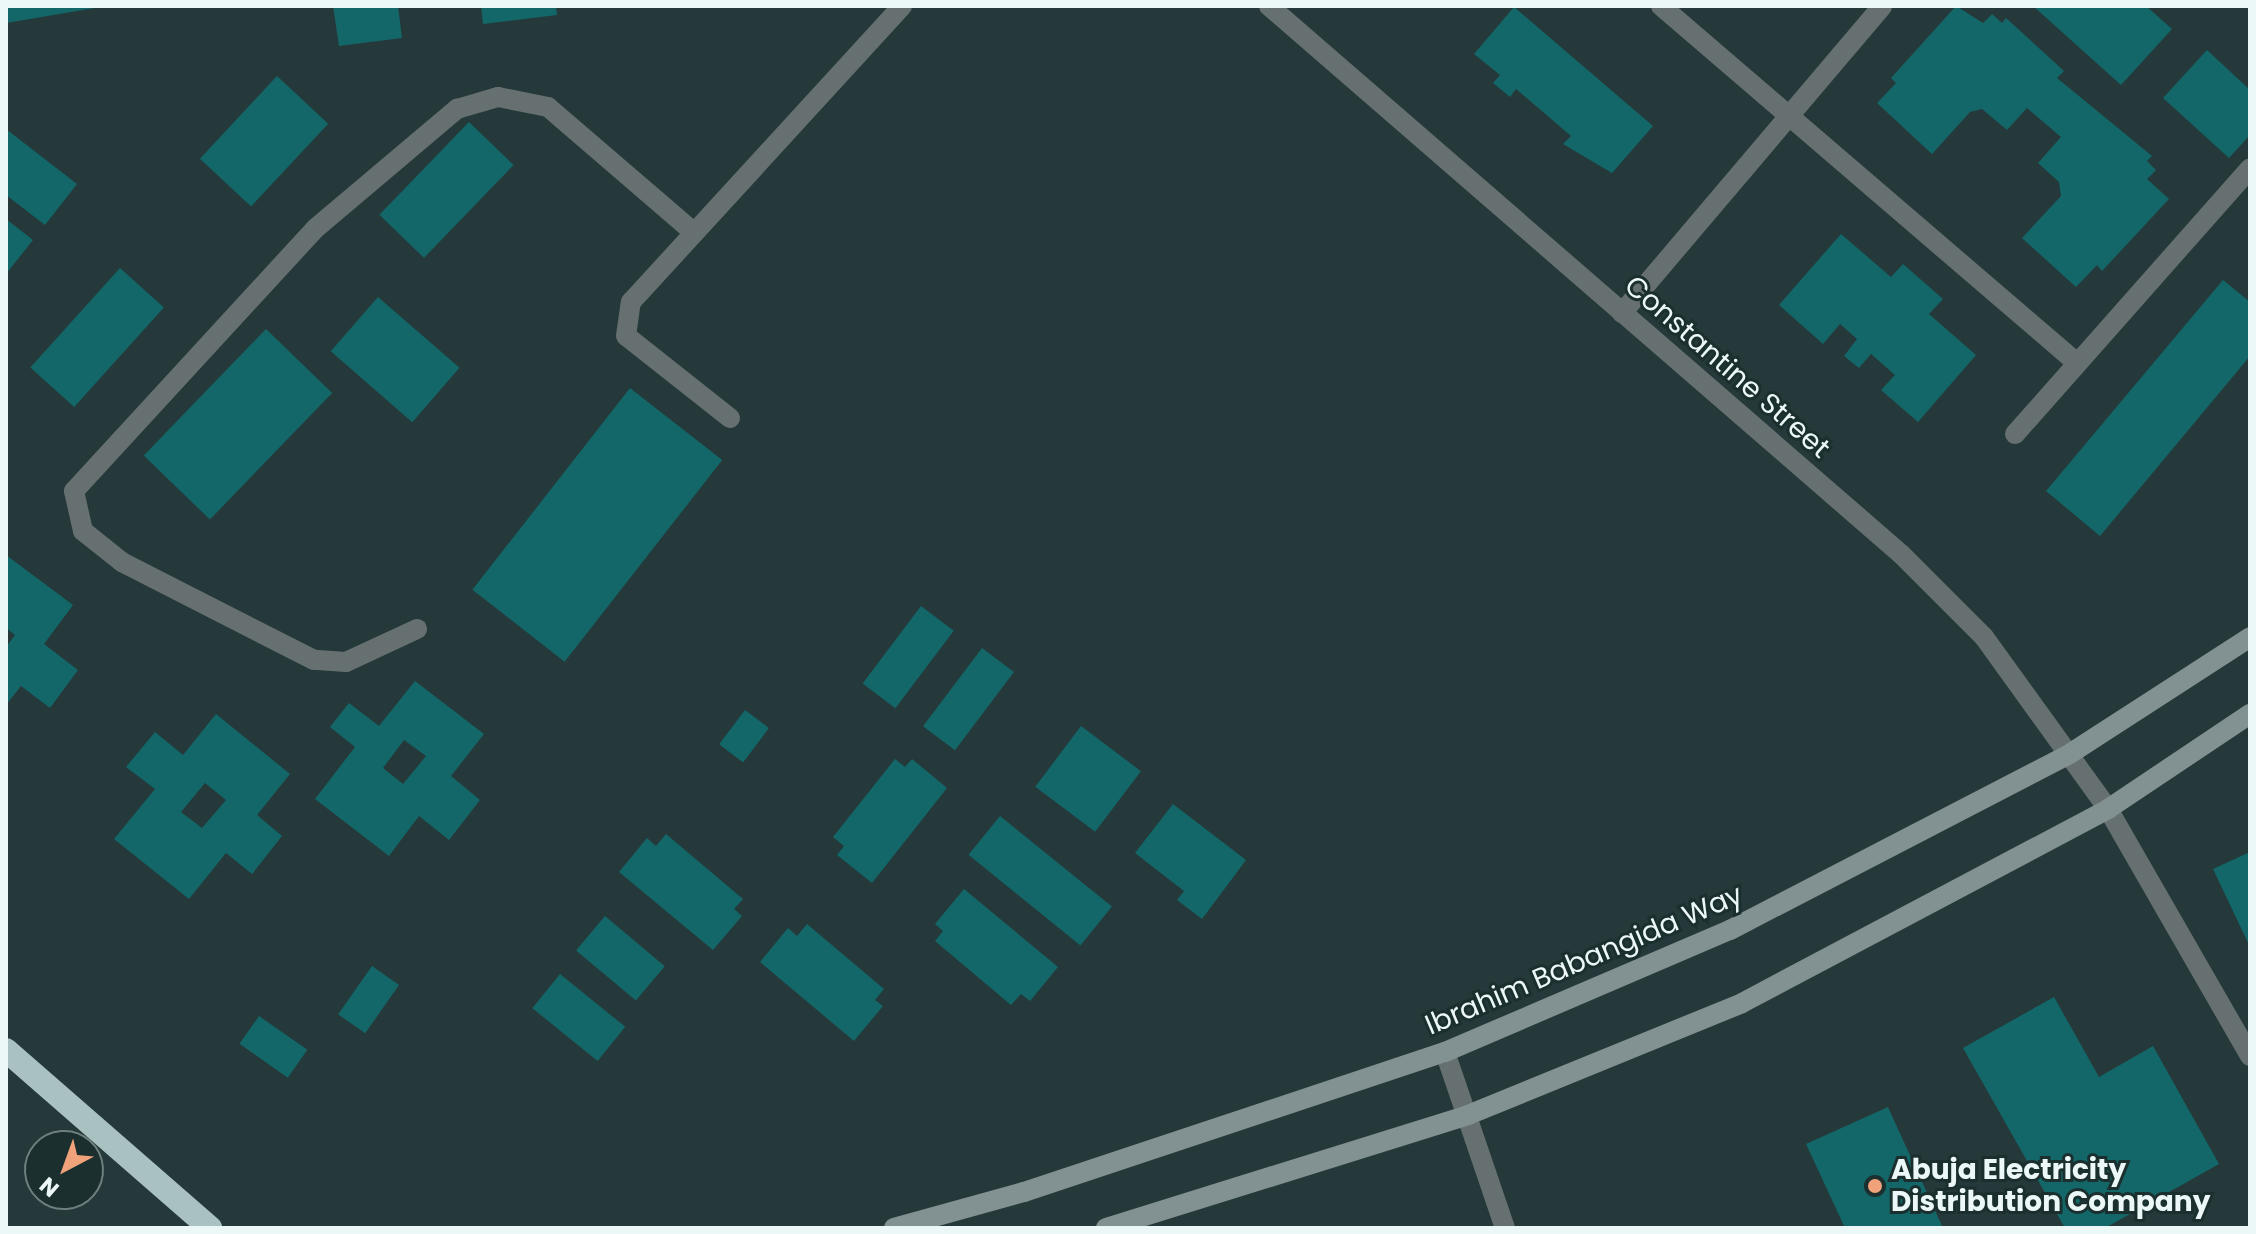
<!DOCTYPE html>
<html>
<head>
<meta charset="utf-8">
<style>
	body { margin:0 }
	#map { position:relative; width:2256px; height:1234px; overflow:hidden; background:#25393a; font-family:Poppins,sans-serif }
	div>[style] { position:absolute }
	[style*='--x'] { left:calc(var(--x)*1px); top:calc(var(--y)*1px); width:calc(var(--w)*1px); rotate:calc(var(--a)*1deg) }
	.building>* { inset:0; background:#136769; transform-origin:0 0 }
	.minor>* { height:20px; margin:-10px; padding:0 10px; transform-origin:10px; border-radius:10px; background:#677070 }
	.secondary>* { height:20px; margin:-10px; padding:0 10px; transform-origin:10px; border-radius:10px; background:#829191 }
	.motorway>* { height:24px; margin:-12px; padding:0 12px; transform-origin:12px; border-radius:12px; background:#a9c1c1 }
	.dots>* { width:22px; height:22px; translate:-50% -50%; box-sizing:border-box; border:4px solid #1b2f2f; border-radius:50% }
	span { translate:-50% -50%; white-space:nowrap; text-align:center; line-height:1.15; -webkit-text-stroke:6px #1b2f2f; paint-order:stroke }
	.street-label { font-size:28px; color:#ecf8f8 }
	.poi-label { font-size:28px; color:#ecf8f8; font-weight:700 }
	.left { translate:0 -50%; text-align:left }
	.frame { position:absolute; inset:0; border:8px solid #ecf8f8; pointer-events:none }
	.north { position:absolute; left:24px; top:1130px; width:80px; height:80px; box-sizing:border-box; background:#1b2f2f; border:2px solid #6f7f7f; border-radius:50%; rotate:221deg; font-size:22px; font-weight:700; line-height:32px; text-align:center; color:#ecf8f8 }
	.north::after { content:''; display:block; margin:auto; width:28px; height:36px; background:#f0a27a; clip-path:polygon(50% 0,100% 100%,50% 72%,0 100%) }
</style>
</head>
<body>
<div id="map">
	<div class="building">
		<i style="clip-path:polygon(6px 6px,94px 6px,95px 8px,6px 23px)"></i>
		<i style="clip-path:polygon(333px 6px,398px 6px,402px 38px,339px 46px)"></i>
		<i style="clip-path:polygon(481px 6px,556px 6px,557px 15px,483px 24px)"></i>
		<i style="clip-path:polygon(1956px 6px,1983px 23px,1992px 14px,2002px 23px,2006px 18px,2064px 71px,2057px 78px,2152px 156px,2147px 161px,2156px 170px,2147px 179px,2169px 199px,2102px 271px,2097px 265px,2076px 287px,2022px 238px,2061px 196px,2059px 182px,2038px 163px,2061px 137px,2027px 108px,2007px 130px,1982px 109px,1970px 112px,1932px 154px,1877px 103px,1896px 83px,1891px 78px)"></i>
		<i style="clip-path:polygon(2033px 6px,2146px 6px,2172px 29px,2121px 85px)"></i>
		<i style="clip-path:polygon(1514px 7px,1653px 126px,1612px 173px,1563px 144px,1571px 136px,1516px 89px,1510px 97px,1493px 83px,1500px 75px,1474px 54px)"></i>
		<i style="clip-path:polygon(2207px 50px,2250px 90px,2250px 135px,2229px 158px,2163px 98px)"></i>
		<i style="left:277px;top:76px;width:70px;height:113px;rotate:43deg"></i>
		<i style="left:469px;top:122px;width:62px;height:129px;rotate:44deg"></i>
		<i style="clip-path:polygon(6px 129px,77px 184px,45px 225px,6px 195px)"></i>
		<i style="clip-path:polygon(6px 219px,33px 240px,6px 274px)"></i>
		<i style="clip-path:polygon(1841px 234px,1891px 277px,1903px 264px,1943px 299px,1929px 314px,1976px 355px,1918px 422px,1881px 390px,1895px 375px,1871px 354px,1859px 368px,1844px 356px,1857px 339px,1840px 324px,1823px 344px,1779px 305px)"></i>
		<i style="left:120px;top:268px;width:59px;height:134px;rotate:42deg"></i>
		<i style="clip-path:polygon(2223px 280px,2250px 302px,2250px 356px,2100px 536px,2046px 491px)"></i>
		<i style="left:378px;top:297px;width:108px;height:72px;rotate:41deg"></i>
		<i style="left:266px;top:329px;width:92px;height:176px;rotate:44deg"></i>
		<i style="left:630px;top:388px;width:117px;height:256px;rotate:38deg"></i>
		<i style="clip-path:polygon(6px 555px,73px 605px,44px 644px,78px 670px,50px 708px,21px 686px,6px 705px,6px 647px,15px 635px,6px 628px)"></i>
		<i style="left:921px;top:606px;width:41px;height:97px;rotate:37deg"></i>
		<i style="left:982px;top:648px;width:40px;height:98px;rotate:37deg"></i>
		<i style="clip-path:polygon(evenodd,415px 681px,484px 734px,451px 776px,480px 800px,449px 840px,419px 816px,389px 856px,315px 799px,355px 747px,330px 727px,349px 703px,379px 726px,415px 681px,404px 740px,426px 756px,403px 784px,383px 768px,404px 740px)"></i>
		<i style="left:745px;top:710px;width:30px;height:43px;rotate:37deg"></i>
		<i style="clip-path:polygon(evenodd,216px 714px,290px 774px,257px 815px,282px 836px,252px 874px,226px 853px,189px 899px,114px 839px,155px 789px,126px 767px,155px 732px,183px 755px,216px 714px,205px 783px,226px 800px,202px 828px,181px 812px,205px 783px)"></i>
		<i style="left:1081px;top:726px;width:75px;height:76px;rotate:37deg"></i>
		<i style="clip-path:polygon(895px 759px,905px 767px,912px 759px,947px 788px,872px 883px,837px 855px,844px 846px,833px 837px)"></i>
		<i style="clip-path:polygon(1173px 804px,1246px 860px,1202px 919px,1177px 900px,1184px 891px,1135px 853px)"></i>
		<i style="left:1000px;top:816px;width:144px;height:50px;rotate:39deg"></i>
		<i style="clip-path:polygon(666px 834px,743px 899px,734px 909px,742px 916px,713px 950px,619px 872px,647px 838px,656px 846px)"></i>
		<i style="clip-path:polygon(2250px 852px,2250px 947px,2213px 869px)"></i>
		<i style="clip-path:polygon(964px 889px,1058px 967px,1030px 1001px,1021px 994px,1011px 1005px,935px 941px,943px 931px,935px 924px)"></i>
		<i style="left:605px;top:916px;width:78px;height:45px;rotate:40deg"></i>
		<i style="clip-path:polygon(807px 924px,884px 989px,875px 1000px,883px 1006px,854px 1041px,760px 962px,788px 928px,797px 936px)"></i>
		<i style="left:372px;top:966px;width:33px;height:59px;rotate:35deg"></i>
		<i style="left:560px;top:974px;width:84px;height:44px;rotate:39deg"></i>
		<i style="clip-path:polygon(2054px 997px,2099px 1077px,2153px 1046px,2219px 1164px,2105px 1228px,2065px 1228px,1963px 1048px)"></i>
		<i style="left:259px;top:1016px;width:59px;height:34px;rotate:35deg"></i>
		<i style="clip-path:polygon(1888px 1107px,1943px 1228px,1845px 1228px,1806px 1144px)"></i>
	</div>
	<div class="minor">
		<i style="--x:1269;--y:6;--w:836;--a:40.93"></i>
		<i style="--x:1901;--y:554;--w:117;--a:45"></i>
		<i style="--x:1984;--y:637;--w:212;--a:54.2"></i>
		<i style="--x:2108;--y:809;--w:285;--a:60.1"></i>
		<i style="--x:1661;--y:6;--w:548;--a:40.64"></i>
		<i style="--x:1622;--y:313;--w:402;--a:-49.7"></i>
		<i style="--x:730;--y:418;--w:132;--a:-141.7"></i>
		<i style="--x:626;--y:336;--w:34;--a:-82"></i>
		<i style="--x:631;--y:302;--w:401;--a:-47.5"></i>
		<i style="--x:2015;--y:434;--w:355;--a:-48.5"></i>
		<i style="--x:417;--y:629;--w:78;--a:155.1"></i>
		<i style="--x:346;--y:662;--w:32;--a:-176"></i>
		<i style="--x:314;--y:660;--w:216;--a:-153"></i>
		<i style="--x:122;--y:562;--w:50;--a:-141.5"></i>
		<i style="--x:83;--y:531;--w:41;--a:-102.7"></i>
		<i style="--x:74;--y:491;--w:357;--a:-47.4"></i>
		<i style="--x:316;--y:228;--w:185;--a:-40.2"></i>
		<i style="--x:457;--y:109;--w:43;--a:-16.3"></i>
		<i style="--x:498;--y:97;--w:51;--a:11.3"></i>
		<i style="--x:548;--y:107;--w:190;--a:40.7"></i>
		<i style="--x:1445;--y:1052;--w:186;--a:71.2"></i>
	</div>
	<div class="secondary">
		<i style="--x:894;--y:1228;--w:135;--a:-15.5"></i>
		<i style="--x:1024;--y:1192;--w:444;--a:-18.4"></i>
		<i style="--x:1445;--y:1052;--w:310;--a:-23.2"></i>
		<i style="--x:1730;--y:930;--w:384;--a:-27.4"></i>
		<i style="--x:2071;--y:753;--w:213;--a:-32.9"></i>
		<i style="--x:1106;--y:1228;--w:379;--a:-17.3"></i>
		<i style="--x:1468;--y:1115;--w:296;--a:-22.2"></i>
		<i style="--x:1742;--y:1003;--w:414;--a:-27.9"></i>
		<i style="--x:2108;--y:809;--w:171;--a:-33.8"></i>
	</div>
	<div class="motorway">
		<i style="--x:6;--y:1050;--w:271;--a:41.1"></i>
	</div>
	<div class="dots">
		<i style="left:1875px;top:1186px;background:#f0a27a"></i>
	</div>
	<div class="street-label">
		<span style="left:1727px;top:367px;rotate:41deg">Constantine Street</span>
		<span style="left:1584px;top:960px;rotate:-23deg">Ibrahim Babangida Way</span>
	</div>
	<div class="poi-label">
		<span class="left" style="left:1891px;top:1186px">Abuja Electricity<br>Distribution Company</span>
	</div>
	<div class="frame"></div>
	<div class="north">N</div>
</div>
</body>
</html>
